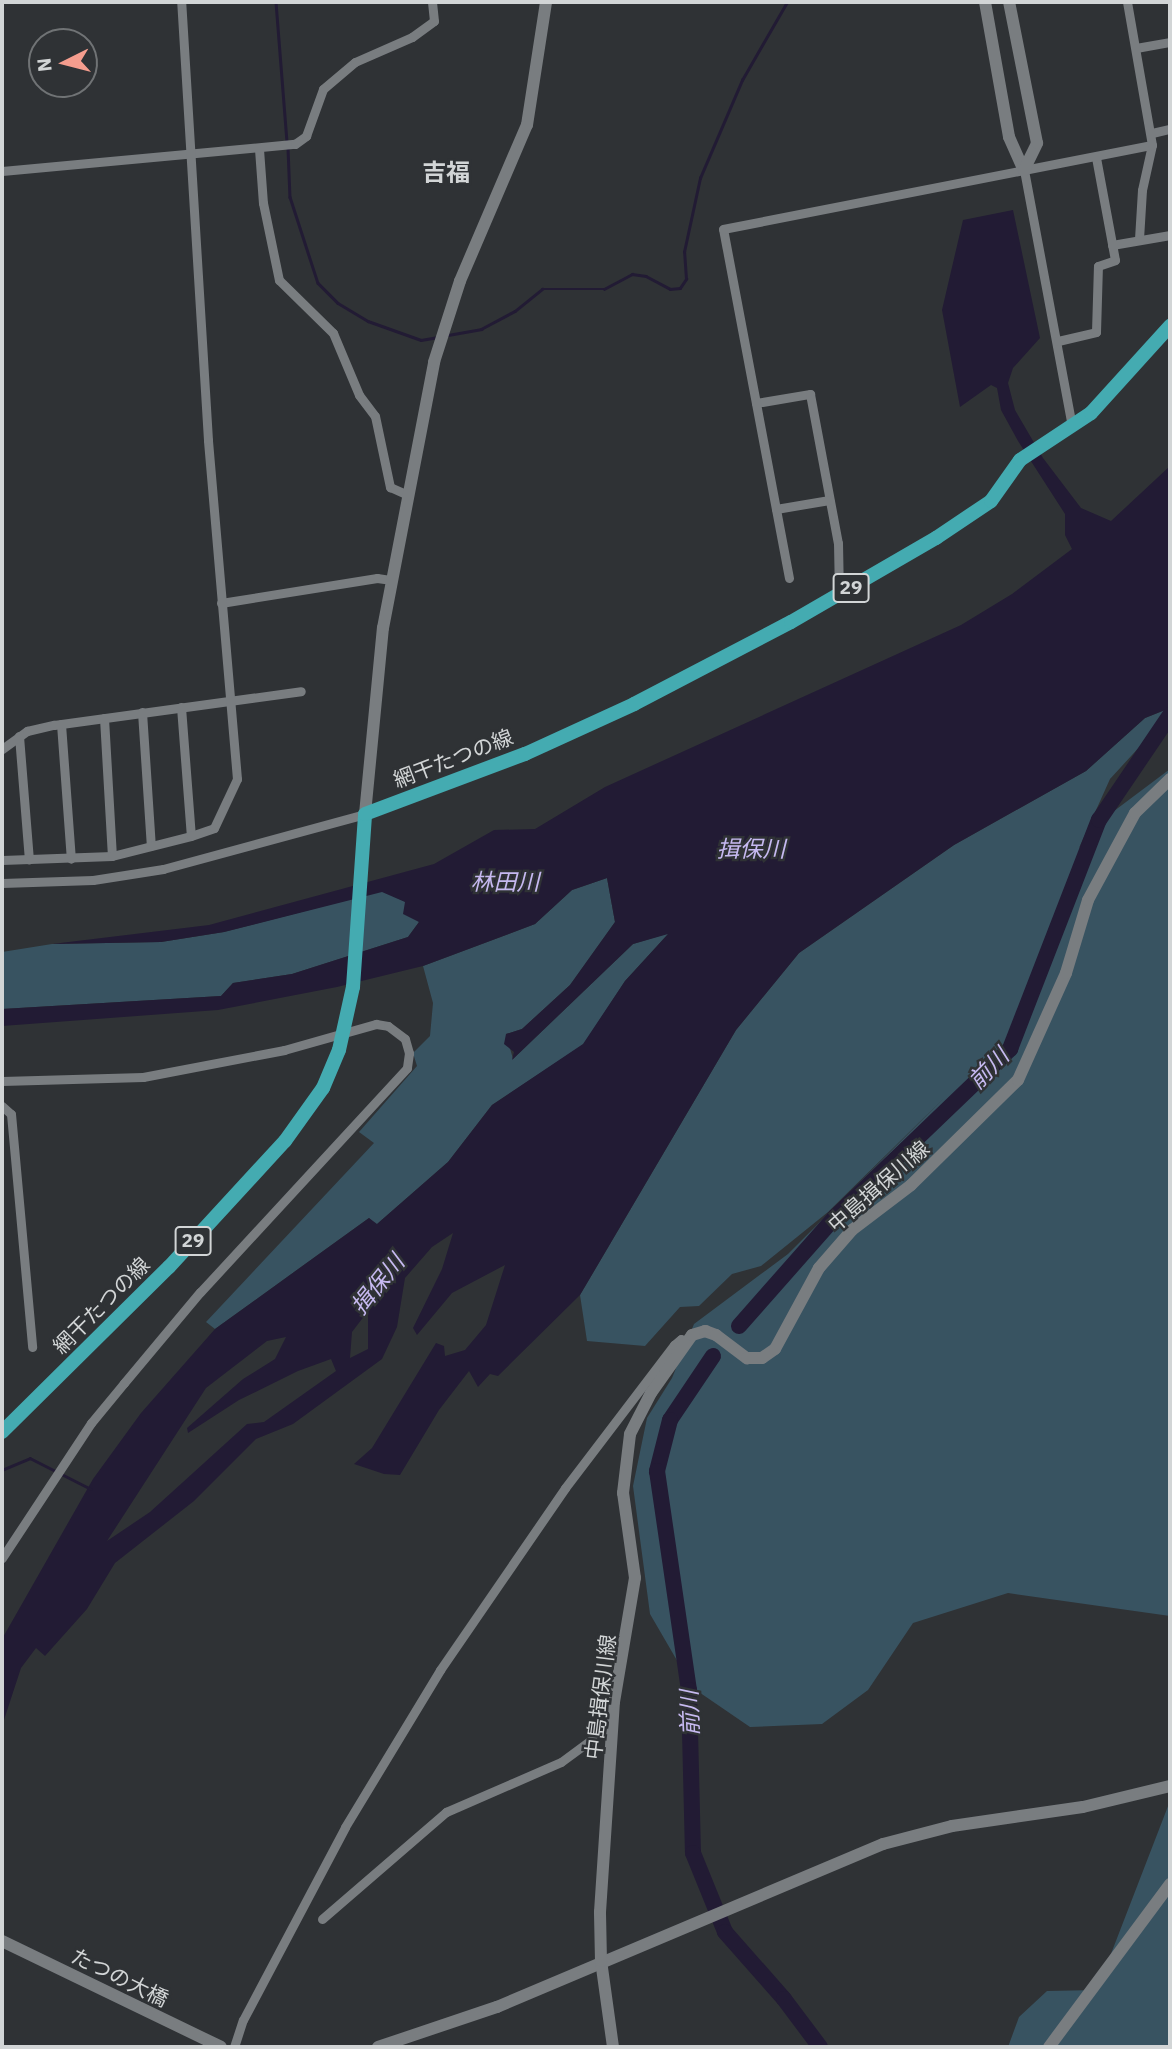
<!DOCTYPE html>
<html>
<head>
<meta charset="utf-8">
<style>
	body { margin:0 }
	#map { position:relative; width:1172px; height:2049px; overflow:hidden; background:#2f3235; font-family:"IBM Plex Sans","Noto Sans JP",sans-serif }
	div>[style] { position:absolute }
	[style*='--x'] { left:calc(var(--x)*1px); top:calc(var(--y)*1px); width:calc(var(--w)*1px); rotate:calc(var(--a)*1deg) }
	.green>* { inset:0; background:#385361 }
	.water>* { inset:0; background:#221b34 }
	.stream>* { height:2.5px; margin:-1.25px; padding:0 1.25px; transform-origin:1.25px; border-radius:1.25px; background:#221b34 }
	.river>* { height:16px; margin:-8px; padding:0 8px; transform-origin:8px; border-radius:8px; background:#221b34 }
	.street>* { height:9px; margin:-4.5px; padding:0 4.5px; transform-origin:4.5px; border-radius:4.5px; background:#797d80 }
	.secondary>* { height:12px; margin:-6px; padding:0 6px; transform-origin:6px; border-radius:6px; background:#797d80 }
	.primary>* { height:14px; margin:-7px; padding:0 7px; transform-origin:7px; border-radius:7px; background:#44abb1 }
	span { translate:-50% -50%; white-space:nowrap; text-align:center; line-height:1.15; -webkit-text-stroke:5px #2f3235; paint-order:stroke }
	.shield-label span { padding:2px 5px; background:#2f3235; border:2px solid; border-radius:5px; -webkit-text-stroke-width:0 }
	.shield-label { font-size:19px; color:#d2d5d6; font-weight:700 }
	.street-label { font-size:21px; color:#d2d5d6 }
	.water-label { font-size:23px; color:#c6b9f0; font-style:italic }
	.quarter-label { font-size:24px; color:#d2d5d6; font-weight:700 }
	.frame { position:absolute; inset:0; border:4px solid #d2d5d6; pointer-events:none }
	.north { position:absolute; left:28px; top:28px; width:70px; height:70px; box-sizing:border-box; background:#2f3235; border:2px solid #707375; border-radius:50%; rotate:264deg; font-size:19px; font-weight:700; line-height:28px; text-align:center; color:#d2d5d6 }
	.north::after { content:''; display:block; margin:auto; width:24px; height:32px; background:#f59d8e; clip-path:polygon(50% 0,100% 100%,50% 72%,0 100%) }
</style>
</head>
<body>
<div id="map">
	<div class="green">
		<i style="clip-path:polygon(1170px 708px,1169px 724px,1143px 743px,1110px 779px,1079px 848px,1102px 820px,1170px 769px,1170px 1616px,1008px 1593px,913px 1623px,868px 1690px,822px 1724px,750px 1727px,693px 1688px,650px 1614px,633px 1486px,647px 1418px,672px 1378px,694px 1324px,788px 1254px,944px 1098px,828px 1212px,761px 1266px,732px 1274px,699px 1306px,680px 1307px,645px 1346px,587px 1341px,580px 1295px,736px 1030px,799px 953px,954px 845px,1086px 771px,1145px 718px)"></i>
		<i style="clip-path:polygon(607px 878px,615px 922px,570px 985px,522px 1029px,506px 1034px,513px 1059px,633px 944px,669px 933px,625px 981px,584px 1044px,492px 1105px,448px 1162px,376px 1225px,369px 1218px,215px 1329px,206px 1322px,374px 1143px,359px 1132px,417px 1066px,413px 1053px,430px 1036px,433px 1003px,423px 966px,535px 924px,572px 890px)"></i>
		<i style="clip-path:polygon(382px 891px,406px 902px,419px 922px,408px 937px,292px 974px,233px 983px,221px 996px,2px 1009px,2px 952px,52px 944px,161px 942px,224px 932px)"></i>
		<i style="clip-path:polygon(1170px 1801px,1170px 2047px,1008px 2047px,1019px 2017px,1047px 1991px,1097px 1990px)"></i>
	</div>
	<div class="water">
		<i style="clip-path:polygon(evenodd,1013px 210px,1040px 338px,1013px 368px,1008px 383px,1015px 410px,1043px 458px,1081px 508px,1111px 521px,1170px 466px,1170px 708px,1145px 718px,1086px 771px,954px 845px,799px 953px,736px 1030px,580px 1295px,498px 1376px,490px 1374px,478px 1387px,469px 1371px,439px 1410px,400px 1475px,384px 1474px,354px 1464px,372px 1448px,436px 1343px,444px 1346px,445px 1356px,465px 1350px,486px 1325px,505px 1265px,452px 1293px,417px 1335px,413px 1328px,442px 1269px,453px 1233px,432px 1247px,405px 1278px,397px 1327px,382px 1359px,293px 1424px,256px 1439px,194px 1501px,115px 1563px,87px 1609px,45px 1656px,36px 1648px,21px 1668px,2px 1726px,2px 1639px,93px 1479px,141px 1413px,215px 1329px,369px 1218px,377px 1224px,448px 1162px,492px 1105px,583px 1044px,625px 981px,668px 934px,633px 944px,512px 1060px,514px 1052px,504px 1044px,506px 1034px,522px 1029px,570px 985px,615px 922px,607px 878px,572px 890px,535px 924px,423px 966px,337px 987px,218px 1010px,2px 1026px,2px 1009px,221px 996px,233px 983px,292px 974px,408px 937px,419px 922px,403px 914px,405px 902px,382px 892px,224px 932px,161px 942px,52px 944px,209px 925px,434px 864px,494px 830px,535px 829px,605px 787px,961px 625px,1012px 594px,1072px 549px,1065px 535px,1065px 514px,1018px 441px,1001px 410px,997px 388px,991px 385px,960px 407px,942px 310px,963px 220px,1013px 210px,368px 1311px,368px 1349px,350px 1358px,352px 1332px,368px 1311px,1013px 210px,286px 1337px,275px 1359px,243px 1379px,187px 1428px,188px 1433px,239px 1400px,298px 1371px,331px 1359px,336px 1371px,264px 1422px,247px 1424px,150px 1512px,107px 1541px,206px 1388px,267px 1341px,286px 1337px)"></i>
	</div>
	<div class="stream">
		<i style="--x:276;--y:2;--w:139;--a:85.5"></i>
		<i style="--x:288;--y:148;--w:49;--a:87.7"></i>
		<i style="--x:290;--y:197;--w:90;--a:72"></i>
		<i style="--x:318;--y:283;--w:28;--a:45"></i>
		<i style="--x:338;--y:303;--w:35;--a:31"></i>
		<i style="--x:368;--y:321;--w:56;--a:19.7"></i>
		<i style="--x:421;--y:340;--w:17;--a:-10"></i>
		<i style="--x:448;--y:335;--w:34;--a:-10"></i>
		<i style="--x:481;--y:329;--w:38;--a:-28"></i>
		<i style="--x:515;--y:311;--w:35;--a:-39"></i>
		<i style="--x:542;--y:289;--w:62;--a:0"></i>
		<i style="--x:604;--y:289;--w:32;--a:-28"></i>
		<i style="--x:632;--y:274;--w:14;--a:8"></i>
		<i style="--x:646;--y:276;--w:27;--a:28"></i>
		<i style="--x:670;--y:289;--w:10;--a:-6"></i>
		<i style="--x:680;--y:288;--w:11;--a:-56"></i>
		<i style="--x:686;--y:279;--w:27;--a:-94"></i>
		<i style="--x:684;--y:252;--w:76;--a:-77.8"></i>
		<i style="--x:700;--y:178;--w:107;--a:-66.8"></i>
		<i style="--x:742;--y:80;--w:90;--a:-60"></i>
		<i style="--x:2;--y:1470;--w:30;--a:-23"></i>
		<i style="--x:30;--y:1458;--w:68;--a:26.9"></i>
	</div>
	<div class="river">
		<i style="--x:739;--y:1326;--w:145;--a:-48.6"></i>
		<i style="--x:835;--y:1217;--w:243;--a:-43.8"></i>
		<i style="--x:1010;--y:1049;--w:246;--a:-68.8"></i>
		<i style="--x:1099;--y:820;--w:127;--a:-55.9"></i>
		<i style="--x:713;--y:1356;--w:77;--a:123.9"></i>
		<i style="--x:670;--y:1420;--w:53;--a:104.3"></i>
		<i style="--x:657;--y:1471;--w:221;--a:81.7"></i>
		<i style="--x:689;--y:1690;--w:163;--a:88.6"></i>
		<i style="--x:693;--y:1853;--w:85;--a:67.9"></i>
		<i style="--x:725;--y:1932;--w:89;--a:48.6"></i>
		<i style="--x:784;--y:1999;--w:60;--a:53.1"></i>
	</div>
	<div class="street">
		<i style="--x:1136;--y:48;--w:35;--a:-10"></i>
		<i style="--x:1152;--y:133;--w:18;--a:-13"></i>
		<i style="--x:259;--y:149;--w:54;--a:85.8"></i>
		<i style="--x:263;--y:203;--w:79;--a:78.3"></i>
		<i style="--x:279;--y:280;--w:76;--a:44.5"></i>
		<i style="--x:333;--y:333;--w:67;--a:67.2"></i>
		<i style="--x:359;--y:395;--w:26;--a:53"></i>
		<i style="--x:375;--y:416;--w:73;--a:78.1"></i>
		<i style="--x:390;--y:487;--w:20;--a:24"></i>
		<i style="--x:1024;--y:170;--w:261;--a:79.4"></i>
		<i style="--x:2;--y:171;--w:294;--a:-5.3"></i>
		<i style="--x:295;--y:144;--w:14;--a:-36"></i>
		<i style="--x:306;--y:136;--w:50;--a:-70.1"></i>
		<i style="--x:323;--y:89;--w:42;--a:-40.2"></i>
		<i style="--x:355;--y:62;--w:62;--a:-23.7"></i>
		<i style="--x:412;--y:37;--w:27;--a:-36"></i>
		<i style="--x:434;--y:21;--w:19;--a:-96"></i>
		<i style="--x:1139;--y:239;--w:49;--a:-86.5"></i>
		<i style="--x:1142;--y:190;--w:46;--a:-77.5"></i>
		<i style="--x:1112;--y:245;--w:59;--a:-9.8"></i>
		<i style="--x:1058;--y:341;--w:39;--a:-13"></i>
		<i style="--x:1096;--y:332;--w:66;--a:-88.3"></i>
		<i style="--x:1098;--y:266;--w:18;--a:-19"></i>
		<i style="--x:1115;--y:260;--w:105;--a:-100.5"></i>
		<i style="--x:756;--y:403;--w:55;--a:-9.5"></i>
		<i style="--x:810;--y:394;--w:152;--a:79.4"></i>
		<i style="--x:838;--y:543;--w:51;--a:88.9"></i>
		<i style="--x:776;--y:509;--w:54;--a:-9.6"></i>
		<i style="--x:789;--y:578;--w:355;--a:-100.7"></i>
		<i style="--x:723;--y:229;--w:437;--a:-11.1"></i>
		<i style="--x:1152;--y:145;--w:145;--a:-99.9"></i>
		<i style="--x:221;--y:603;--w:158;--a:-9.1"></i>
		<i style="--x:377;--y:578;--w:15;--a:8"></i>
		<i style="--x:181;--y:707;--w:129;--a:85.6"></i>
		<i style="--x:142;--y:712;--w:134;--a:86.2"></i>
		<i style="--x:104;--y:718;--w:138;--a:86.7"></i>
		<i style="--x:61;--y:724;--w:135;--a:85.8"></i>
		<i style="--x:19;--y:736;--w:124;--a:85.4"></i>
		<i style="--x:2;--y:749;--w:31;--a:-36"></i>
		<i style="--x:27;--y:731;--w:28;--a:-13"></i>
		<i style="--x:54;--y:725;--w:249;--a:-7.8"></i>
		<i style="--x:2;--y:860;--w:110;--a:-2.1"></i>
		<i style="--x:112;--y:856;--w:81;--a:-14.2"></i>
		<i style="--x:191;--y:836;--w:24;--a:-19"></i>
		<i style="--x:214;--y:828;--w:54;--a:-64.9"></i>
		<i style="--x:237;--y:779;--w:340;--a:-94.9"></i>
		<i style="--x:208;--y:440;--w:439;--a:-93.5"></i>
		<i style="--x:2;--y:883;--w:91;--a:-1.9"></i>
		<i style="--x:93;--y:880;--w:71;--a:-8.9"></i>
		<i style="--x:163;--y:869;--w:209;--a:-15.2"></i>
		<i style="--x:2;--y:1081;--w:141;--a:-1.6"></i>
		<i style="--x:143;--y:1077;--w:144;--a:-10.8"></i>
		<i style="--x:284;--y:1050;--w:96;--a:-15.8"></i>
		<i style="--x:376;--y:1024;--w:12;--a:9"></i>
		<i style="--x:388;--y:1026;--w:21;--a:37"></i>
		<i style="--x:405;--y:1039;--w:15;--a:74"></i>
		<i style="--x:409;--y:1053;--w:15;--a:98"></i>
		<i style="--x:407;--y:1068;--w:305;--a:132.7"></i>
		<i style="--x:200;--y:1292;--w:119;--a:129.9"></i>
		<i style="--x:124;--y:1383;--w:52;--a:129.5"></i>
		<i style="--x:91;--y:1423;--w:162;--a:123.4"></i>
		<i style="--x:2;--y:1106;--w:12;--a:42"></i>
		<i style="--x:11;--y:1114;--w:234;--a:84.8"></i>
		<i style="--x:322;--y:1919;--w:164;--a:-40.8"></i>
		<i style="--x:446;--y:1812;--w:125;--a:-23.5"></i>
		<i style="--x:561;--y:1762;--w:47;--a:-36.4"></i>
		<i style="--x:599;--y:1734;--w:13;--a:-9"></i>
		<i style="--x:234;--y:2047;--w:28;--a:-72"></i>
		<i style="--x:243;--y:2020;--w:218;--a:-62.1"></i>
		<i style="--x:345;--y:1827;--w:184;--a:-58.8"></i>
		<i style="--x:440;--y:1670;--w:221;--a:-55.5"></i>
		<i style="--x:565;--y:1488;--w:180;--a:-52.7"></i>
		<i style="--x:674;--y:1345;--w:9;--a:-41"></i>
		<i style="--x:681;--y:1339;--w:6;--a:31"></i>
	</div>
	<div class="secondary">
		<i style="--x:985;--y:2;--w:137;--a:79.9"></i>
		<i style="--x:1009;--y:137;--w:36;--a:66"></i>
		<i style="--x:1024;--y:170;--w:30;--a:-64"></i>
		<i style="--x:1037;--y:143;--w:144;--a:-101.2"></i>
		<i style="--x:365;--y:814;--w:187;--a:-84.5"></i>
		<i style="--x:383;--y:628;--w:271;--a:-79.1"></i>
		<i style="--x:434;--y:362;--w:85;--a:-72.2"></i>
		<i style="--x:460;--y:281;--w:170;--a:-66.8"></i>
		<i style="--x:527;--y:125;--w:124;--a:-81.2"></i>
		<i style="--x:2;--y:1941;--w:243;--a:25.8"></i>
		<i style="--x:378;--y:2047;--w:126;--a:-18.6"></i>
		<i style="--x:497;--y:2007;--w:419;--a:-22.9"></i>
		<i style="--x:883;--y:1844;--w:71;--a:-14.6"></i>
		<i style="--x:952;--y:1826;--w:132;--a:-8.3"></i>
		<i style="--x:1083;--y:1807;--w:89;--a:-13.6"></i>
		<i style="--x:613;--y:2047;--w:87;--a:-97.9"></i>
		<i style="--x:601;--y:1961;--w:49;--a:-91.2"></i>
		<i style="--x:600;--y:1912;--w:210;--a:-86.2"></i>
		<i style="--x:614;--y:1702;--w:126;--a:-80.4"></i>
		<i style="--x:635;--y:1578;--w:86;--a:-98"></i>
		<i style="--x:623;--y:1493;--w:59;--a:-83.2"></i>
		<i style="--x:630;--y:1434;--w:46;--a:-62.9"></i>
		<i style="--x:651;--y:1393;--w:71;--a:-54.7"></i>
		<i style="--x:692;--y:1335;--w:14;--a:-17"></i>
		<i style="--x:705;--y:1331;--w:12;--a:20"></i>
		<i style="--x:716;--y:1335;--w:39;--a:37"></i>
		<i style="--x:747;--y:1358;--w:15;--a:0"></i>
		<i style="--x:762;--y:1358;--w:16;--a:-35"></i>
		<i style="--x:775;--y:1349;--w:92;--a:-61.5"></i>
		<i style="--x:819;--y:1268;--w:50;--a:-49"></i>
		<i style="--x:852;--y:1230;--w:74;--a:-37.3"></i>
		<i style="--x:911;--y:1185;--w:150;--a:-44.5"></i>
		<i style="--x:1018;--y:1080;--w:117;--a:-65.8"></i>
		<i style="--x:1066;--y:973;--w:76;--a:-73.2"></i>
		<i style="--x:1088;--y:900;--w:99;--a:-61.6"></i>
		<i style="--x:1135;--y:813;--w:49;--a:-44.2"></i>
		<i style="--x:1049;--y:2047;--w:203;--a:-53.4"></i>
	</div>
	<div class="primary">
		<i style="--x:2;--y:1432;--w:235;--a:-44.7"></i>
		<i style="--x:169;--y:1267;--w:171;--a:-47.4"></i>
		<i style="--x:285;--y:1141;--w:65;--a:-54.4"></i>
		<i style="--x:323;--y:1088;--w:41;--a:-67.2"></i>
		<i style="--x:339;--y:1050;--w:65;--a:-77.5"></i>
		<i style="--x:353;--y:987;--w:173;--a:-86"></i>
		<i style="--x:365;--y:814;--w:171;--a:-20.6"></i>
		<i style="--x:525;--y:754;--w:120;--a:-24.6"></i>
		<i style="--x:634;--y:704;--w:177;--a:-27.6"></i>
		<i style="--x:791;--y:622;--w:168;--a:-30.1"></i>
		<i style="--x:936;--y:538;--w:66;--a:-33.9"></i>
		<i style="--x:991;--y:501;--w:50;--a:-54.7"></i>
		<i style="--x:1020;--y:460;--w:85;--a:-33.5"></i>
		<i style="--x:1091;--y:413;--w:118;--a:-47.8"></i>
	</div>
	<div class="shield-label">
		<span style="left:851px;top:588px">29</span>
		<span style="left:193px;top:1241px">29</span>
	</div>
	<div class="street-label">
		<span style="left:453px;top:758px;rotate:-21deg">網干たつの線</span>
		<span style="left:878px;top:1186px;rotate:-41deg">中島揖保川線</span>
		<span style="left:101px;top:1305px;rotate:-45deg">網干たつの線</span>
		<span style="left:600px;top:1697px;rotate:-83deg">中島揖保川線</span>
		<span style="left:120px;top:1977px;rotate:26deg">たつの大橋</span>
	</div>
	<div class="water-label">
		<span style="left:751px;top:848px">揖保川</span>
		<span style="left:505px;top:881px">林田川</span>
		<span style="left:988px;top:1068px;rotate:-46deg">前川</span>
		<span style="left:377px;top:1284px;rotate:-51deg">揖保川</span>
		<span style="left:689px;top:1713px;rotate:-92deg">前川</span>
	</div>
	<div class="quarter-label">
		<span style="left:446px;top:173px">吉福</span>
	</div>
	<div class="frame"></div>
	<div class="north">N</div>
</div>
</body>
</html>
